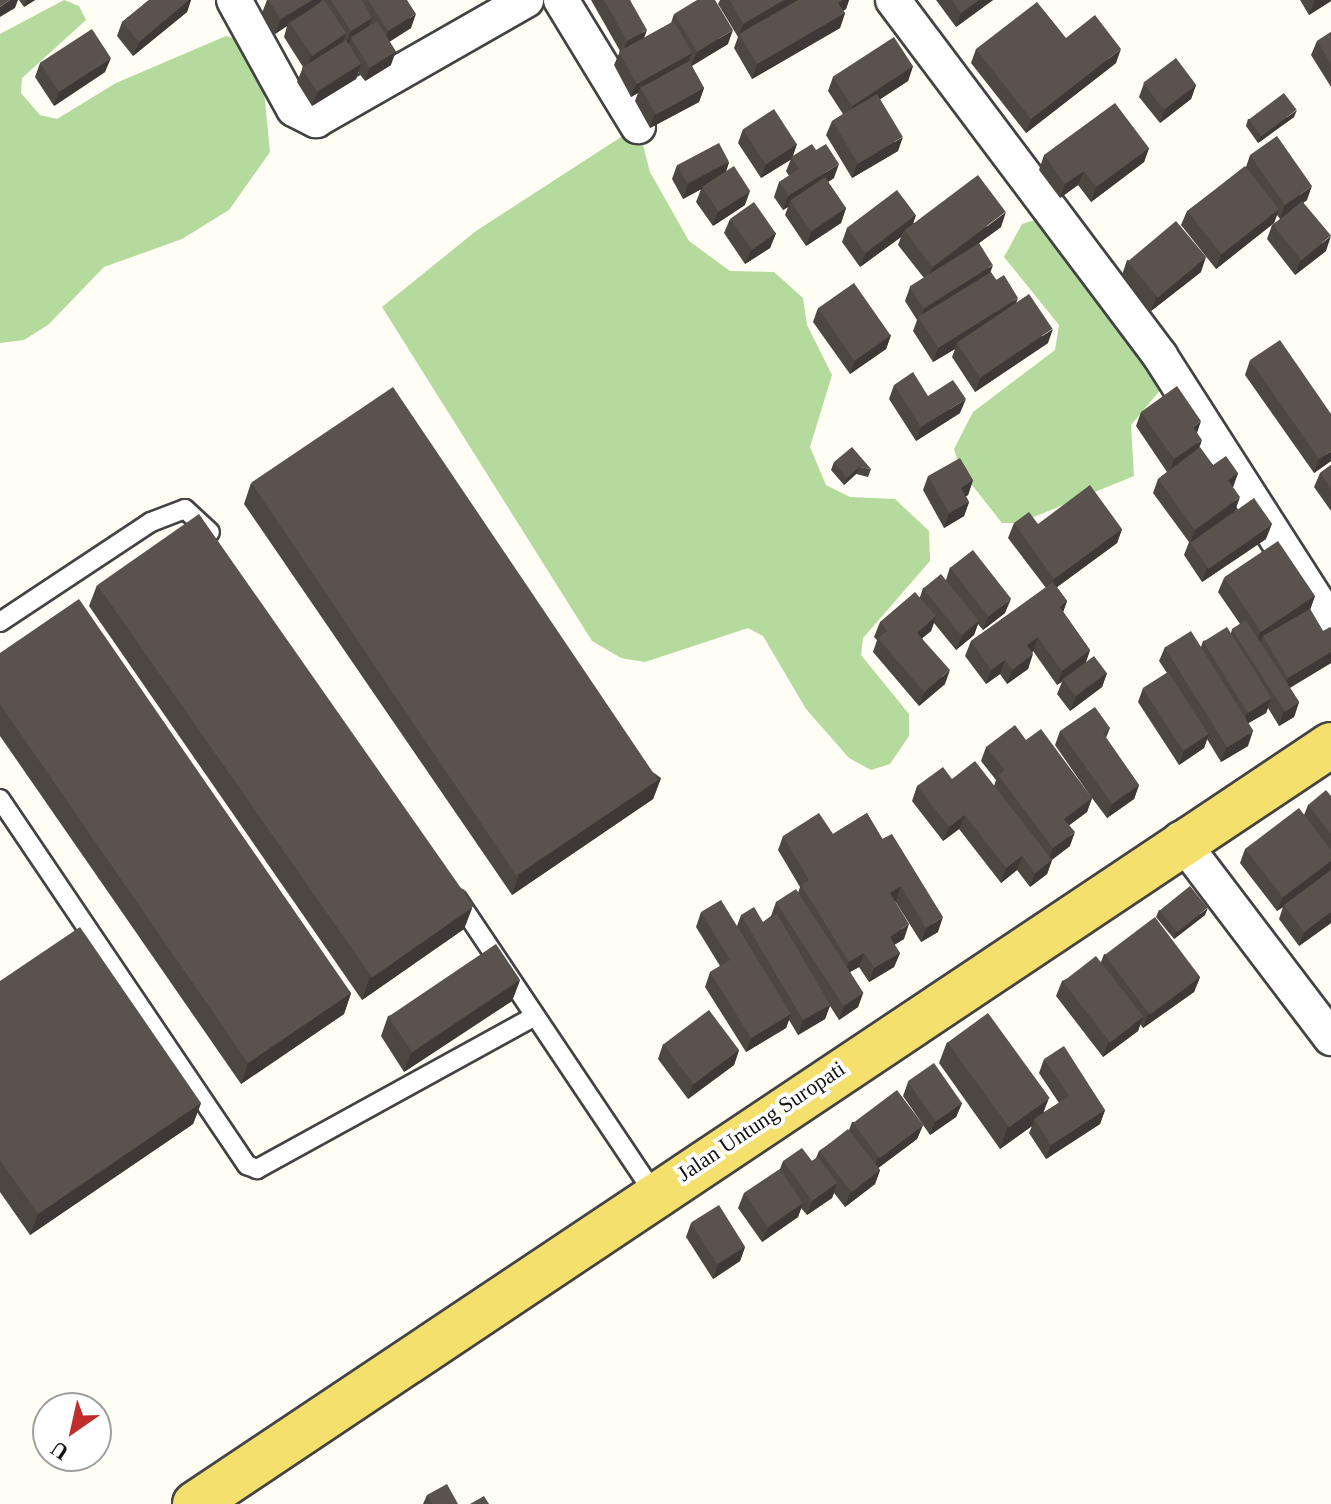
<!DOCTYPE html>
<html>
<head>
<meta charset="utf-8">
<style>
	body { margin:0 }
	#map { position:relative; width:1331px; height:1504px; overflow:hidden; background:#fffdf4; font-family:"Times New Roman",serif }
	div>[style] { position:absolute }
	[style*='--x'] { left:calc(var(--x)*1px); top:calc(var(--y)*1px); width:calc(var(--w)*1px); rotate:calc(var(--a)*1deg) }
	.forest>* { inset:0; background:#b4da9d }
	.roads { filter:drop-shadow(2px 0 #434343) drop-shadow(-2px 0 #434343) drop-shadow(0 2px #434343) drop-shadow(0 -2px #434343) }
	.service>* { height:18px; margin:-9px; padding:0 9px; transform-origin:9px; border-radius:9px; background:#fff }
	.minor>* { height:34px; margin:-17px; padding:0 17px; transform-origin:17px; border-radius:17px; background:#fff }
	.primary>* { height:44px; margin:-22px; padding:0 22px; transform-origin:22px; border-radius:22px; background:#f5df6d }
	.wall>* { inset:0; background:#4d4742 }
	.shaded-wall>* { inset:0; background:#3e3936 }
	.building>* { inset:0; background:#59524d; transform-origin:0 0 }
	span { translate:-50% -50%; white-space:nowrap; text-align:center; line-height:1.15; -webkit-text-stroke:8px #fff; paint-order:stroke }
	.street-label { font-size:22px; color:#101010 }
	.north { position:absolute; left:32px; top:1392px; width:80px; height:80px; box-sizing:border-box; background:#fff; border:2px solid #9f9f9f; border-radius:50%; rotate:214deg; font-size:22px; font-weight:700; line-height:32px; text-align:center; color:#101010 }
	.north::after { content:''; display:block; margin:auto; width:28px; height:36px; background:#bf2e2a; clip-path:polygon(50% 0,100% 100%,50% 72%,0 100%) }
</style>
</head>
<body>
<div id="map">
	<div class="forest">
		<i style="clip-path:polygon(64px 0,79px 6px,86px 20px,22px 78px,21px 93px,40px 115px,57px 119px,116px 83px,226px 36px,239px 40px,264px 91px,270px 152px,229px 210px,182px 239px,104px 267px,48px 325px,24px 340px,0 343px,0 34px)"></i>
		<i style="clip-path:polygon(638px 126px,650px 172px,689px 241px,730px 271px,774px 272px,803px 298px,807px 325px,832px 375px,810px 447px,826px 485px,850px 497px,895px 499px,929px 531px,930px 561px,863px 638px,861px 655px,909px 714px,909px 736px,890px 764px,871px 770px,849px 758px,806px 709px,763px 636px,748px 628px,645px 662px,621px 658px,592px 641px,382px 307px,476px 231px)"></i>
		<i style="clip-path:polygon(1054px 214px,1162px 388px,1131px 425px,1134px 476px,1019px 523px,1002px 523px,961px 471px,954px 449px,973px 412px,1055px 350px,1059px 325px,1004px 257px,1022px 224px)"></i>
	</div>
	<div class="roads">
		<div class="service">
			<i style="--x:0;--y:622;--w:181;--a:-33.5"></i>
			<i style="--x:151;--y:522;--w:36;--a:-21"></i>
			<i style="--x:185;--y:509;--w:34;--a:43"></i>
			<i style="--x:0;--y:799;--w:442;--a:56"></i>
			<i style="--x:247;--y:1165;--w:11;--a:22"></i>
			<i style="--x:257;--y:1169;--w:317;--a:-28.8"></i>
			<i style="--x:457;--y:899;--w:353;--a:56.2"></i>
		</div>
		<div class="minor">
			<i style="--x:234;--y:0;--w:124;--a:61.2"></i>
			<i style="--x:294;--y:109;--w:25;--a:27"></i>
			<i style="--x:316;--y:120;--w:242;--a:-29.7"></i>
			<i style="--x:561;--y:0;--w:148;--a:58.6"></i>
			<i style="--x:893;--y:0;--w:445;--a:53.1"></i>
			<i style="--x:1160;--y:356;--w:317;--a:57.4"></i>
			<i style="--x:1180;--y:839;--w:250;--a:52.8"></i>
		</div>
		<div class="primary">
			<i style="--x:195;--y:1504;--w:1366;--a:-33.75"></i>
		</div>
	</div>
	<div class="wall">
		<i style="clip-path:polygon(19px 0,35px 0,24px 7px)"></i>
		<i style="clip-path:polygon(149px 0,191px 0,187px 12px,133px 56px,117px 36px,122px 22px)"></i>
		<i style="clip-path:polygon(267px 0,407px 0,411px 28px,390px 41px,391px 65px,365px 81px,358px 72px,356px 79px,312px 106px,297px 82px,303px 67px,284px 37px,287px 26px,275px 34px,262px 13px)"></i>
		<i style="clip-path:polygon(591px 0,630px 0,644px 38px,671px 23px,674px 14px,728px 44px,692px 66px,704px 88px,699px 102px,650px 128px,635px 101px,638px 93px,631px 97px,614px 65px,620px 51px)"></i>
		<i style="clip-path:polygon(720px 0,849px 0,846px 9px,843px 11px,845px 13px,840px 28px,752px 79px,734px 48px,738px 37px,718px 4px)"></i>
		<i style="clip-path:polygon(936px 0,993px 0,956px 27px)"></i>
		<i style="clip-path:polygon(1300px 0,1331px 0,1331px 1px,1309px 15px)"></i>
		<i style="clip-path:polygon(1331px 32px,1331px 87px,1311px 55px,1317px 41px)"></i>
		<i style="clip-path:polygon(1066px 38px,1116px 63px,1026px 133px,971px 63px,976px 49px)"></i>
		<i style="clip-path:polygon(40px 63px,105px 72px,54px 106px,35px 77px)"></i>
		<i style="clip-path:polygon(913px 66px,908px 81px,880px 99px,898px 151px,852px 178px,826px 135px,832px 121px,843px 114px,828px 91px,833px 77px)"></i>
		<i style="clip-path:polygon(1144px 83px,1196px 85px,1191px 99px,1160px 123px,1139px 97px)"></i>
		<i style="clip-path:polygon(1294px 117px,1258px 143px,1246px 126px,1248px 119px)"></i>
		<i style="clip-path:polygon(743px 129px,797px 144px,792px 156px,834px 178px,828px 182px,846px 208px,841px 223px,806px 246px,785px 215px,788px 207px,783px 210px,774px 197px,779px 182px,789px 176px,786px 171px,791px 159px,761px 178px,738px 143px)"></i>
		<i style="clip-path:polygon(1149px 148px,1144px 162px,1091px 202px,1078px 185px,1060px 198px,1039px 170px,1044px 155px)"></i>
		<i style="clip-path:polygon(1250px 155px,1307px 200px,1303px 203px,1326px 251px,1295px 275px,1267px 239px,1272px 225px,1280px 219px,1277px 215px,1274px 223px,1216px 269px,1181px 225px,1187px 211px,1246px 167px)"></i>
		<i style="clip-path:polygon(729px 162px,726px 172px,745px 205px,713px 226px,696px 202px,701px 189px,683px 199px,672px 179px,677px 165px)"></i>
		<i style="clip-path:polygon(916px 215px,913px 223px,1001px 227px,979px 243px,990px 272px,1048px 343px,975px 392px,952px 357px,955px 349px,933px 362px,913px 331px,917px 320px,905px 301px,910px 287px,924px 278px,898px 245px,901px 237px,860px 267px,842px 242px,847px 228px)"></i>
		<i style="clip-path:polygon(730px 219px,776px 233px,770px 248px,745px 264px,724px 233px)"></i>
		<i style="clip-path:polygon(1127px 260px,1201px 272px,1151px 311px,1122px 275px)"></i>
		<i style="clip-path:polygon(818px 308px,891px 335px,886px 349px,850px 374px,813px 322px)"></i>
		<i style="clip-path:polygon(1250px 360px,1331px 461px,1314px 473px,1245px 375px)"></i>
		<i style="clip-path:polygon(894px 385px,960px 413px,916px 441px,889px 399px)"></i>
		<i style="clip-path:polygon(1141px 412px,1197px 433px,1199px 448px,1213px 465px,1238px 473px,1233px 487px,1235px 510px,1266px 539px,1202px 582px,1184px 555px,1189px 542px,1153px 493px,1158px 479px,1167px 472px,1136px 426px)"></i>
		<i style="clip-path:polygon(834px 462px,871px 469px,868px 477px,856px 474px,844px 485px,831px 470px)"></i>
		<i style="clip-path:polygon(1331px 465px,1331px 511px,1314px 487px,1320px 473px)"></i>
		<i style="clip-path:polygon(928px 476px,973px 480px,968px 495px,966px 496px,969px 502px,964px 516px,944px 528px,923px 490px)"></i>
		<i style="clip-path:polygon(251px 483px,661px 778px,653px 799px,512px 895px,244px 504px)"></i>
		<i style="clip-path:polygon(1014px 523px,1122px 529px,1117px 543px,1057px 587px,1067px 601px,1063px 612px,1090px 650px,1086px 662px,1107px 673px,1102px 687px,1070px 711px,1057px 694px,1062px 682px,1057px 685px,1033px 651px,1028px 669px,1007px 684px,1000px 674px,986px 684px,965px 656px,971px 641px,1046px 588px,1008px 538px)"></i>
		<i style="clip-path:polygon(950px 567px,1005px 613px,983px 630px,978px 624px,974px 635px,956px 650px,934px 623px,931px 631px,922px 638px,945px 684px,919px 706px,873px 652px,877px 640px,874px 637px,880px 622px,920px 597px,923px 588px,946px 580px)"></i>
		<i style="clip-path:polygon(1224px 578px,1315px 596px,1310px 609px,1323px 631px,1331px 628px,1331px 663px,1290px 688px,1299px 702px,1294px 717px,1279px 726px,1268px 708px,1266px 713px,1248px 723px,1248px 746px,1221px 762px,1207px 739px,1204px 748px,1179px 765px,1138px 702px,1143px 688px,1167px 673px,1159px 661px,1165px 647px,1201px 647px,1203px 641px,1231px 633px,1232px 629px,1240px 624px,1218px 592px)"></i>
		<i style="clip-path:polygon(97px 585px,472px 908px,464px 929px,362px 1000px,89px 606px)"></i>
		<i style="clip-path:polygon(0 653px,351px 993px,344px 1014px,241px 1084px,0 736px)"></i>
		<i style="clip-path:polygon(1110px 728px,1106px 738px,1139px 785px,1134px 799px,1107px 818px,1092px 798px,1087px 812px,1069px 825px,1070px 846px,1052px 860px,1047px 874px,1030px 887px,1017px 870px,1001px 883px,959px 829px,943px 841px,912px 801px,917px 786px,952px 779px,994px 786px,996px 780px,981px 761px,986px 747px,1026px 740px,1091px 797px,1055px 745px,1060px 731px)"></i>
		<i style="clip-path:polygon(1331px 796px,1331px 923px,1299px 946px,1279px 919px,1283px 907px,1277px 911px,1240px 863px,1245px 849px,1304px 815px,1308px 805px)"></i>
		<i style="clip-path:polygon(867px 813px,938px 932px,921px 942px,895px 901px,904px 939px,894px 945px,900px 953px,894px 967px,869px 982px,859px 967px,850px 972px,863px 993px,858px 1007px,839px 1020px,830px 1006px,825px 1019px,798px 1035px,789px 1020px,786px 1028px,746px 1052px,705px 987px,710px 972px,720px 966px,696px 927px,701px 912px,737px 926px,741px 915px,763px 922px,771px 916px,776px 902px,798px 893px,800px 887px,778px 850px,783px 836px,833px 834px)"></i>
		<i style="clip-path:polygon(1159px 910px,1205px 915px,1174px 939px,1156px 917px)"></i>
		<i style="clip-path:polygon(1104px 954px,1200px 977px,1194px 992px,1143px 1028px,1140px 1024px,1138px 1031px,1103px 1057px,1056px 996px,1062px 981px,1101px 962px)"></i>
		<i style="clip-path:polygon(520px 980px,512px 1001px,404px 1072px,381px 1036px,388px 1016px)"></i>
		<i style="clip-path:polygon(0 981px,201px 1103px,193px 1124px,30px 1235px,0 1192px)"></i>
		<i style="clip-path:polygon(947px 1042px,1044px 1112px,1059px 1103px,1039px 1073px,1044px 1059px,1105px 1110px,1100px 1124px,1046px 1159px,1029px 1133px,1032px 1126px,1000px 1149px,939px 1063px)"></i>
		<i style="clip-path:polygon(663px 1044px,739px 1050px,734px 1065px,688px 1099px,658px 1059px)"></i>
		<i style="clip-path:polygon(908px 1082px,962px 1103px,956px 1117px,930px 1135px,903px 1096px)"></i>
		<i style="clip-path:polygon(852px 1122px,923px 1125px,917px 1139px,878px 1168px,880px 1170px,875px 1184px,845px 1207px,834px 1193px,832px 1198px,807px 1215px,801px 1208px,798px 1217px,762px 1242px,738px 1208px,744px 1193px,780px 1169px,783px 1161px,812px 1161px,816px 1158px,819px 1151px,849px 1130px)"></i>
		<i style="clip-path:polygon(691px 1223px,745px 1247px,740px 1261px,713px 1279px,686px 1237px)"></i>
		<i style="clip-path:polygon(427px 1495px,458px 1504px,423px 1504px)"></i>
	</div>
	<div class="shaded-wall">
		<i style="clip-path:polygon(10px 0,18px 0,15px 8px,0 17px,0 7px)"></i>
		<i style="clip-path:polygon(27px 0,35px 0,24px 7px)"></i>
		<i style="clip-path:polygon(189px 0,191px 0,187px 12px,133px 56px,139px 42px)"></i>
		<i style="clip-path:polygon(312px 0,321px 0,318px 7px,289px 22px,287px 26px,275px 34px,281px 19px)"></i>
		<i style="clip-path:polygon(784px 0,804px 0,739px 35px,743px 24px)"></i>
		<i style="clip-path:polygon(843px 0,849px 0,846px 9px,833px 17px,838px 3px)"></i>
		<i style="clip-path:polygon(979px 0,993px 0,956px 27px,961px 13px)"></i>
		<i style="clip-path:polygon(1315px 0,1331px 0,1331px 1px,1309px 15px)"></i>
		<i style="clip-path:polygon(845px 13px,840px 28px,752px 79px,757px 64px)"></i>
		<i style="clip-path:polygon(416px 14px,411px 28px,383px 46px,388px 31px)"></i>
		<i style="clip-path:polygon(372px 18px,367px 32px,351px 38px,349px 44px,345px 46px,351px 31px)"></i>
		<i style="clip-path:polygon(647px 30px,642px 44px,622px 55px,627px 41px)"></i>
		<i style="clip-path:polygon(733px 30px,728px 44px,691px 66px,697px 52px)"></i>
		<i style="clip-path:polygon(346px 33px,341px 47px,305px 70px,311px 56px)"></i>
		<i style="clip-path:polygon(1121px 49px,1116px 63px,1026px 133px,1031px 119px)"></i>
		<i style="clip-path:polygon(396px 51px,391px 65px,365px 81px,370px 67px)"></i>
		<i style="clip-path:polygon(692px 53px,686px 67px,640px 87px,638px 93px,631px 97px,637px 82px)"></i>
		<i style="clip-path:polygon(111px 58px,105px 72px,54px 106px,59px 91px)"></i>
		<i style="clip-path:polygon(361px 64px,356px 79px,312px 106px,318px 92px)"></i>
		<i style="clip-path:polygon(913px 66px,908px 81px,847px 121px,853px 106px)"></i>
		<i style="clip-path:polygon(1196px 85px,1191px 99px,1160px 123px,1165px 109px)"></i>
		<i style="clip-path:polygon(704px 88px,699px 102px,650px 128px,655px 114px)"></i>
		<i style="clip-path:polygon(1297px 110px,1294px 117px,1258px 143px,1261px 136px)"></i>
		<i style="clip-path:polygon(903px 137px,898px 151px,852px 178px,857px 164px)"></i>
		<i style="clip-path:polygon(797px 144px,792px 159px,761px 178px,766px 164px)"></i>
		<i style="clip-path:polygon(1149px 148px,1144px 162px,1091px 202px,1096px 187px)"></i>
		<i style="clip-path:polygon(729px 162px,724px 177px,683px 199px,688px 184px)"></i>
		<i style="clip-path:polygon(839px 164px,834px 178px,792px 204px,790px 201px,788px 207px,783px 210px,788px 196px)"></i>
		<i style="clip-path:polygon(1084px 171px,1078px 185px,1060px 198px,1065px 184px)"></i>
		<i style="clip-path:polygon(1312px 186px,1307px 200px,1280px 219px,1285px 205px)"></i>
		<i style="clip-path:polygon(750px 191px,745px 205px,713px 226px,718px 212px)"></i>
		<i style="clip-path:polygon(846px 208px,841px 223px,806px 246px,811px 232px)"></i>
		<i style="clip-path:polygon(1279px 209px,1274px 223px,1216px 269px,1221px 254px)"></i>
		<i style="clip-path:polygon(1006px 212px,1001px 227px,926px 282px,932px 268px)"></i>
		<i style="clip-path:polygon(916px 215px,911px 230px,904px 230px,901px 237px,860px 267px,866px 253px)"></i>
		<i style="clip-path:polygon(776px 233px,770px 248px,745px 264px,751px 250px)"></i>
		<i style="clip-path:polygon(1331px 236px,1326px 251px,1295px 275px,1300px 261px)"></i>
		<i style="clip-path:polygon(1206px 257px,1201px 272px,1151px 311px,1156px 297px)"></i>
		<i style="clip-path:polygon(993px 265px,988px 279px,920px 320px,924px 309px)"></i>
		<i style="clip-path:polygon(1018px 298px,1013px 312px,957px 343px,955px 349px,933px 362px,938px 348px)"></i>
		<i style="clip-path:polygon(1053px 329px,1048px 343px,975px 392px,981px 377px)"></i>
		<i style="clip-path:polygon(891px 335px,886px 349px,850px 374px,855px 360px)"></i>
		<i style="clip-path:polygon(966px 399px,960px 413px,916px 441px,921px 427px)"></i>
		<i style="clip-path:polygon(1201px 421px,1196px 436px,1193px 427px)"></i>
		<i style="clip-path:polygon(1202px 440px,1197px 455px,1169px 474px,1174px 459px)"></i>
		<i style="clip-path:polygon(1331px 451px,1331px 461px,1314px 473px,1319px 459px)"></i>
		<i style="clip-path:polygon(859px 467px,856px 474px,844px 485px,847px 478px)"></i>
		<i style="clip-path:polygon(1238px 473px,1233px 487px,1228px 480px)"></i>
		<i style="clip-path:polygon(973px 480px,968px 495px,956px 502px,961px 488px)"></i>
		<i style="clip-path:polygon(1240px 497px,1235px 511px,1190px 544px,1195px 530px)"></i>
		<i style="clip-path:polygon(969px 502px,964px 516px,944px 528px,949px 513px)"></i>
		<i style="clip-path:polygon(1272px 524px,1266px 539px,1202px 582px,1207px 568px)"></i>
		<i style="clip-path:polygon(1122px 529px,1117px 543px,1049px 593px,1054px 579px)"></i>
		<i style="clip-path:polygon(1315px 596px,1310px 610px,1263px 636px,1260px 643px,1255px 647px,1260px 632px)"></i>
		<i style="clip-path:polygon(1011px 599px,1005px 613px,983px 630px,988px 616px)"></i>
		<i style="clip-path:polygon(1067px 601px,1062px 615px,1060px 607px)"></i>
		<i style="clip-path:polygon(936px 616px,931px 631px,912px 647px,917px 633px)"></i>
		<i style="clip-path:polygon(979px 621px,974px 635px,956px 650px,962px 636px)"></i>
		<i style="clip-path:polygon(1038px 637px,1033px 651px,1021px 659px,1027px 645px)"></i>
		<i style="clip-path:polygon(1090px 650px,1085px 664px,1063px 679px,1057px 685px,1062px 671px)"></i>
		<i style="clip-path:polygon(1331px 652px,1331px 663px,1282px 692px,1288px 678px)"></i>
		<i style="clip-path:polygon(1033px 654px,1028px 669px,1007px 684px,1012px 670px)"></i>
		<i style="clip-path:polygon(1005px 660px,1000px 674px,986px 684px,991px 670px)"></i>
		<i style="clip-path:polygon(950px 670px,945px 684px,919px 706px,924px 692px)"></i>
		<i style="clip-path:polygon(1107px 673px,1102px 687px,1070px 711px,1076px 696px)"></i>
		<i style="clip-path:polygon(1271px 698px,1266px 713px,1242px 727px,1247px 713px)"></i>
		<i style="clip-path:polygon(1299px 702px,1294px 717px,1279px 726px,1284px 711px)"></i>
		<i style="clip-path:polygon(1253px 731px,1248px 746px,1221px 762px,1226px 748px)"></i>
		<i style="clip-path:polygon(1209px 734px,1204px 748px,1179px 765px,1184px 751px)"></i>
		<i style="clip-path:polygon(661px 778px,653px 799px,512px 895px,519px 874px)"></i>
		<i style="clip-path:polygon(1139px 785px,1134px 799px,1107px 818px,1112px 804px)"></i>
		<i style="clip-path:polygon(1092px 798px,1087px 812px,1059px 833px,1064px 819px)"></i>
		<i style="clip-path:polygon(965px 815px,959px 829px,943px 841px,949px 827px)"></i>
		<i style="clip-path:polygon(1075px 832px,1070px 846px,1048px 862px,1053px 848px)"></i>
		<i style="clip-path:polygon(1022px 856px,1017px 870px,1001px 883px,1006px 868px)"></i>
		<i style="clip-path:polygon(1052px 860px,1047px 874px,1030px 887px,1035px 873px)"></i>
		<i style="clip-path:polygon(1331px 861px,1331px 871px,1284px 905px,1283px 907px,1277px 911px,1283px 897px)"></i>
		<i style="clip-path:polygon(901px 886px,896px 901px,885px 907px,890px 893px)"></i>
		<i style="clip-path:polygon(472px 908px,464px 929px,362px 1000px,369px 979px)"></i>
		<i style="clip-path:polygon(1208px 908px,1205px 915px,1174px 939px,1176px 932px)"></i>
		<i style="clip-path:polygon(1331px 912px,1331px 923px,1299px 946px,1304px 932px)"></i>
		<i style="clip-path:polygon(943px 917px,938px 932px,921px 942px,926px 928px)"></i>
		<i style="clip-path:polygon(909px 924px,904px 939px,884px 951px,890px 937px)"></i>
		<i style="clip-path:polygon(864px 953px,859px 967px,843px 976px,849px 962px)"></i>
		<i style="clip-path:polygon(900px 953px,894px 967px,869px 982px,874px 968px)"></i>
		<i style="clip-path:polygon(1200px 977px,1194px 992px,1143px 1028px,1148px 1014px)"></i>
		<i style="clip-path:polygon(520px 980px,512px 1001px,404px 1072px,412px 1051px)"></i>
		<i style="clip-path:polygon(351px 993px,344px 1014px,241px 1084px,248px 1063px)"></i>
		<i style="clip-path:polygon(863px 993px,858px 1007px,839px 1020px,844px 1006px)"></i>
		<i style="clip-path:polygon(830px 1005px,825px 1019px,798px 1035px,803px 1020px)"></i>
		<i style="clip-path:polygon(791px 1014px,786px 1028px,746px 1052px,751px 1038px)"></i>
		<i style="clip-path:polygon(1143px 1017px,1138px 1031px,1103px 1057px,1108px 1043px)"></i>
		<i style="clip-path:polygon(739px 1050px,734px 1065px,688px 1099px,693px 1084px)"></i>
		<i style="clip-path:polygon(1049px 1098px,1041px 1119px,1034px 1119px,1032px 1126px,1000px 1149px,1007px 1128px)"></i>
		<i style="clip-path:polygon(201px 1103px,193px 1124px,30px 1235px,38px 1214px)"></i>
		<i style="clip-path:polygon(962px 1103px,956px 1117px,930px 1135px,935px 1121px)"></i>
		<i style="clip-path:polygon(1105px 1110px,1100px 1124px,1046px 1159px,1051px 1145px)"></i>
		<i style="clip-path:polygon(923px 1125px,917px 1139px,873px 1172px,878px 1157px)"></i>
		<i style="clip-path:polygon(880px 1170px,875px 1184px,845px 1207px,850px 1193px)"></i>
		<i style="clip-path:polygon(837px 1183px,832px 1198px,807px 1215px,812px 1201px)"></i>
		<i style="clip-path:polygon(803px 1203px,798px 1217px,762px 1242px,768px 1228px)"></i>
		<i style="clip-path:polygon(745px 1247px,740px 1261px,713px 1279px,718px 1264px)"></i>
	</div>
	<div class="building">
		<i style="clip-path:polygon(0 0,10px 0,0 7px)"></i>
		<i style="clip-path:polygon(149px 0,189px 0,139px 42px,122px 22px)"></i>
		<i style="clip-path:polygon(268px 0,312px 0,281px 19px)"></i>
		<i style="left:324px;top:0;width:40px;height:41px;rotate:56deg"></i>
		<i style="clip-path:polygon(331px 0,362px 0,372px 18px,351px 31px)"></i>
		<i style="clip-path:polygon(368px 0,407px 0,416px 14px,388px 31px)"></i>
		<i style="clip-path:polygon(604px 0,630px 0,647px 30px,627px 41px)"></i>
		<i style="clip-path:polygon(697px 0,715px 0,733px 30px,697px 52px,674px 14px)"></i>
		<i style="clip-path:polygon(730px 0,784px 0,743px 24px)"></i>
		<i style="clip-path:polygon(798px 0,843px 0,838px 3px,845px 13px,757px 64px,739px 34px)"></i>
		<i style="clip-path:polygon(952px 0,979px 0,961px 13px)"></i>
		<i style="clip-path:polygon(1037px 2px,1066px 38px,1095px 15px,1121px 49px,1031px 119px,976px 49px)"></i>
		<i style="left:377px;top:21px;width:36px;height:31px;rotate:58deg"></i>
		<i style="left:674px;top:21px;width:37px;height:63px;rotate:61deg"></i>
		<i style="left:92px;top:29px;width:35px;height:62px;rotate:57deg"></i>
		<i style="clip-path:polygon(1331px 32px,1331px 64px,1317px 41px)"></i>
		<i style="left:894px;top:37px;width:35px;height:73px;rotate:57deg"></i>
		<i style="left:346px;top:40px;width:28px;height:52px;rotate:58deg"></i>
		<i style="left:1176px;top:58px;width:34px;height:41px;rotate:53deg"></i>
		<i style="left:689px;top:61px;width:31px;height:55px;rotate:61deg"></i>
		<i style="left:1284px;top:93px;width:21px;height:44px;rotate:53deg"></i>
		<i style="left:877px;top:94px;width:50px;height:52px;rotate:59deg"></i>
		<i style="clip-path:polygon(1115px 103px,1149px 148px,1096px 187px,1084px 171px,1065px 184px,1044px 155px)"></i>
		<i style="left:774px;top:109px;width:42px;height:37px;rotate:57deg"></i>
		<i style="left:1277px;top:136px;width:61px;height:33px;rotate:55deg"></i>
		<i style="left:719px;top:143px;width:21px;height:47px;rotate:62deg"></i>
		<i style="clip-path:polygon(812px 144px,816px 150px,826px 144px,839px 164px,788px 196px,779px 182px,799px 169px,791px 157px)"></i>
		<i style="left:734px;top:166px;width:30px;height:38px;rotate:57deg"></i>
		<i style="left:1245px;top:166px;width:55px;height:73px;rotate:52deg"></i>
		<i style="left:978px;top:175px;width:46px;height:92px;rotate:53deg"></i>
		<i style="left:825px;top:177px;width:37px;height:42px;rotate:56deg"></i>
		<i style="left:897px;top:190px;width:31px;height:63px;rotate:53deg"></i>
		<i style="left:1302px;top:201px;width:45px;height:38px;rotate:50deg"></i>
		<i style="left:754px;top:202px;width:38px;height:29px;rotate:55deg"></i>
		<i style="left:1176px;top:221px;width:47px;height:63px;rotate:50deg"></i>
		<i style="left:979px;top:243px;width:26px;height:82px;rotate:58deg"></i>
		<i style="clip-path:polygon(991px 272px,996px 280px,1004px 275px,1018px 298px,938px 348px,918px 317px)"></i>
		<i style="left:854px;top:283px;width:64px;height:44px;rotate:55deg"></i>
		<i style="left:1029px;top:294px;width:42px;height:87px;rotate:56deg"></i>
		<i style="clip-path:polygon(1280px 340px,1331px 414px,1331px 451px,1319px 459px,1250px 360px)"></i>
		<i style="clip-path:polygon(913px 372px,928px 396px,953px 380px,966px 399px,921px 427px,894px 385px)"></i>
		<i style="clip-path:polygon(1177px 386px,1201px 421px,1193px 427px,1202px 440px,1174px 459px,1141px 412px)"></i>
		<i style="left:393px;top:387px;width:474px;height:171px;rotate:56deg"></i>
		<i style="clip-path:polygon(852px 447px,871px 469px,859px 467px,847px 478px,834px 462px)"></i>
		<i style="clip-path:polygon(1200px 447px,1213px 465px,1226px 456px,1238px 473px,1228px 480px,1240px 497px,1195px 530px,1158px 479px)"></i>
		<i style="clip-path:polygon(960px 458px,973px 480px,961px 488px,969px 502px,949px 513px,928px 476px)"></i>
		<i style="clip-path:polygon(1331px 465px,1331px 489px,1320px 473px)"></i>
		<i style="clip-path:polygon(1090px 485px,1122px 529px,1054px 579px,1014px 523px,1029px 512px,1038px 524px)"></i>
		<i style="left:1254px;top:498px;width:32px;height:78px;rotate:55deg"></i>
		<i style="left:199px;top:514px;width:479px;height:124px;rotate:55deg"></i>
		<i style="left:1278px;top:541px;width:66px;height:65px;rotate:56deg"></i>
		<i style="left:973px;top:550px;width:62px;height:29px;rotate:52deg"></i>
		<i style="left:941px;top:574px;width:60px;height:23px;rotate:51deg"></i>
		<i style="clip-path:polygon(1053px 582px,1067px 601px,1060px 607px,1090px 650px,1062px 671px,1038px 637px,1027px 645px,1033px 654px,1012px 670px,1005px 660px,991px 670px,971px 641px)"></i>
		<i style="clip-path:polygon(915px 592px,936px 616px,917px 633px,950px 670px,924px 692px,878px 638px,887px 631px,880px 622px)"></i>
		<i style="clip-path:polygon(79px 599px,351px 993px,248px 1063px,0 704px,0 653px)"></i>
		<i style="clip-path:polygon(1310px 609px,1323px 631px,1330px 627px,1331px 628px,1331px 652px,1288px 678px,1263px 636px)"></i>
		<i style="left:1246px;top:620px;width:98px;height:17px;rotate:57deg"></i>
		<i style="left:1227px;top:627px;width:84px;height:28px;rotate:58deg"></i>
		<i style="left:1191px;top:631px;width:118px;height:31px;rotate:58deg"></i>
		<i style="left:1094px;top:656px;width:21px;height:39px;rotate:53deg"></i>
		<i style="left:1168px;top:672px;width:74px;height:30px;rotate:57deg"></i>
		<i style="clip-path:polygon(1095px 707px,1110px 728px,1103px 733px,1139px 785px,1112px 804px,1060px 731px)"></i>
		<i style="clip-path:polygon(1015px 725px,1026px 740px,1041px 729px,1092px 798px,1064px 819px,1075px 832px,1053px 848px,998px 775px,1005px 770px,986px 747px)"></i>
		<i style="clip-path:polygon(975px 761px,1052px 860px,1035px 873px,1022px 856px,1006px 868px,965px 815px,949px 827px,917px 786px,943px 767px,952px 779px)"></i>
		<i style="clip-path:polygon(1326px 790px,1331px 796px,1331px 834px,1308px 805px)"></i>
		<i style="clip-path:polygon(1299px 808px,1331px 850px,1331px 861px,1283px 897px,1245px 849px)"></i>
		<i style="clip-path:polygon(819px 813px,833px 834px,867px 813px,882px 839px,892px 834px,943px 917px,926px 928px,901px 886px,890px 893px,909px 924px,890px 937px,900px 953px,874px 968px,864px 953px,849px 962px,801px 885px,809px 880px,783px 836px)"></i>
		<i style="clip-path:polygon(1331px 870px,1331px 912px,1304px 932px,1284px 905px)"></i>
		<i style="left:1190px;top:886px;width:28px;height:39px;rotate:51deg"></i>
		<i style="left:796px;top:889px;width:124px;height:24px;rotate:57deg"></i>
		<i style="clip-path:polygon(721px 900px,791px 1014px,751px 1038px,710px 972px,730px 960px,701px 912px)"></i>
		<i style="clip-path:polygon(754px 907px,763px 922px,777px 914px,830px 1005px,803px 1020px,741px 915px)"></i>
		<i style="left:1155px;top:917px;width:75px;height:63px;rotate:53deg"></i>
		<i style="clip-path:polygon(80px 927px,201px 1103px,38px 1214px,0 1160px,0 981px)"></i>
		<i style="left:496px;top:944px;width:43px;height:130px;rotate:56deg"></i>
		<i style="left:1096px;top:956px;width:77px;height:42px;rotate:52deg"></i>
		<i style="left:709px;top:1010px;width:50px;height:57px;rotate:53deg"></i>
		<i style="left:988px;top:1013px;width:105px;height:50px;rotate:54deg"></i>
		<i style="clip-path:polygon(1064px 1046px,1105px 1110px,1051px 1145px,1034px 1119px,1069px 1096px,1044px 1059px)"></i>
		<i style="left:934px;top:1063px;width:49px;height:32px;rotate:55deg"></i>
		<i style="left:897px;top:1090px;width:44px;height:55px;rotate:53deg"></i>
		<i style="left:848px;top:1129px;width:52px;height:36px;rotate:52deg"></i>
		<i style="clip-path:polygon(802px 1148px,812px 1161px,818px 1157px,837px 1183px,812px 1201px,783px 1161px)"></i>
		<i style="left:780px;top:1169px;width:41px;height:43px;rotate:56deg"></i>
		<i style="left:719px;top:1205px;width:49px;height:33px;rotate:58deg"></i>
		<i style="clip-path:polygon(447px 1484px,458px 1504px,432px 1504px,427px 1495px)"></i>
		<i style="clip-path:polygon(484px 1496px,489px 1504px,470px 1504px)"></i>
	</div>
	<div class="street-label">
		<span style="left:761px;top:1121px;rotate:-34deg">Jalan Untung Suropati</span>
	</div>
	<div class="north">U</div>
</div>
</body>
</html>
